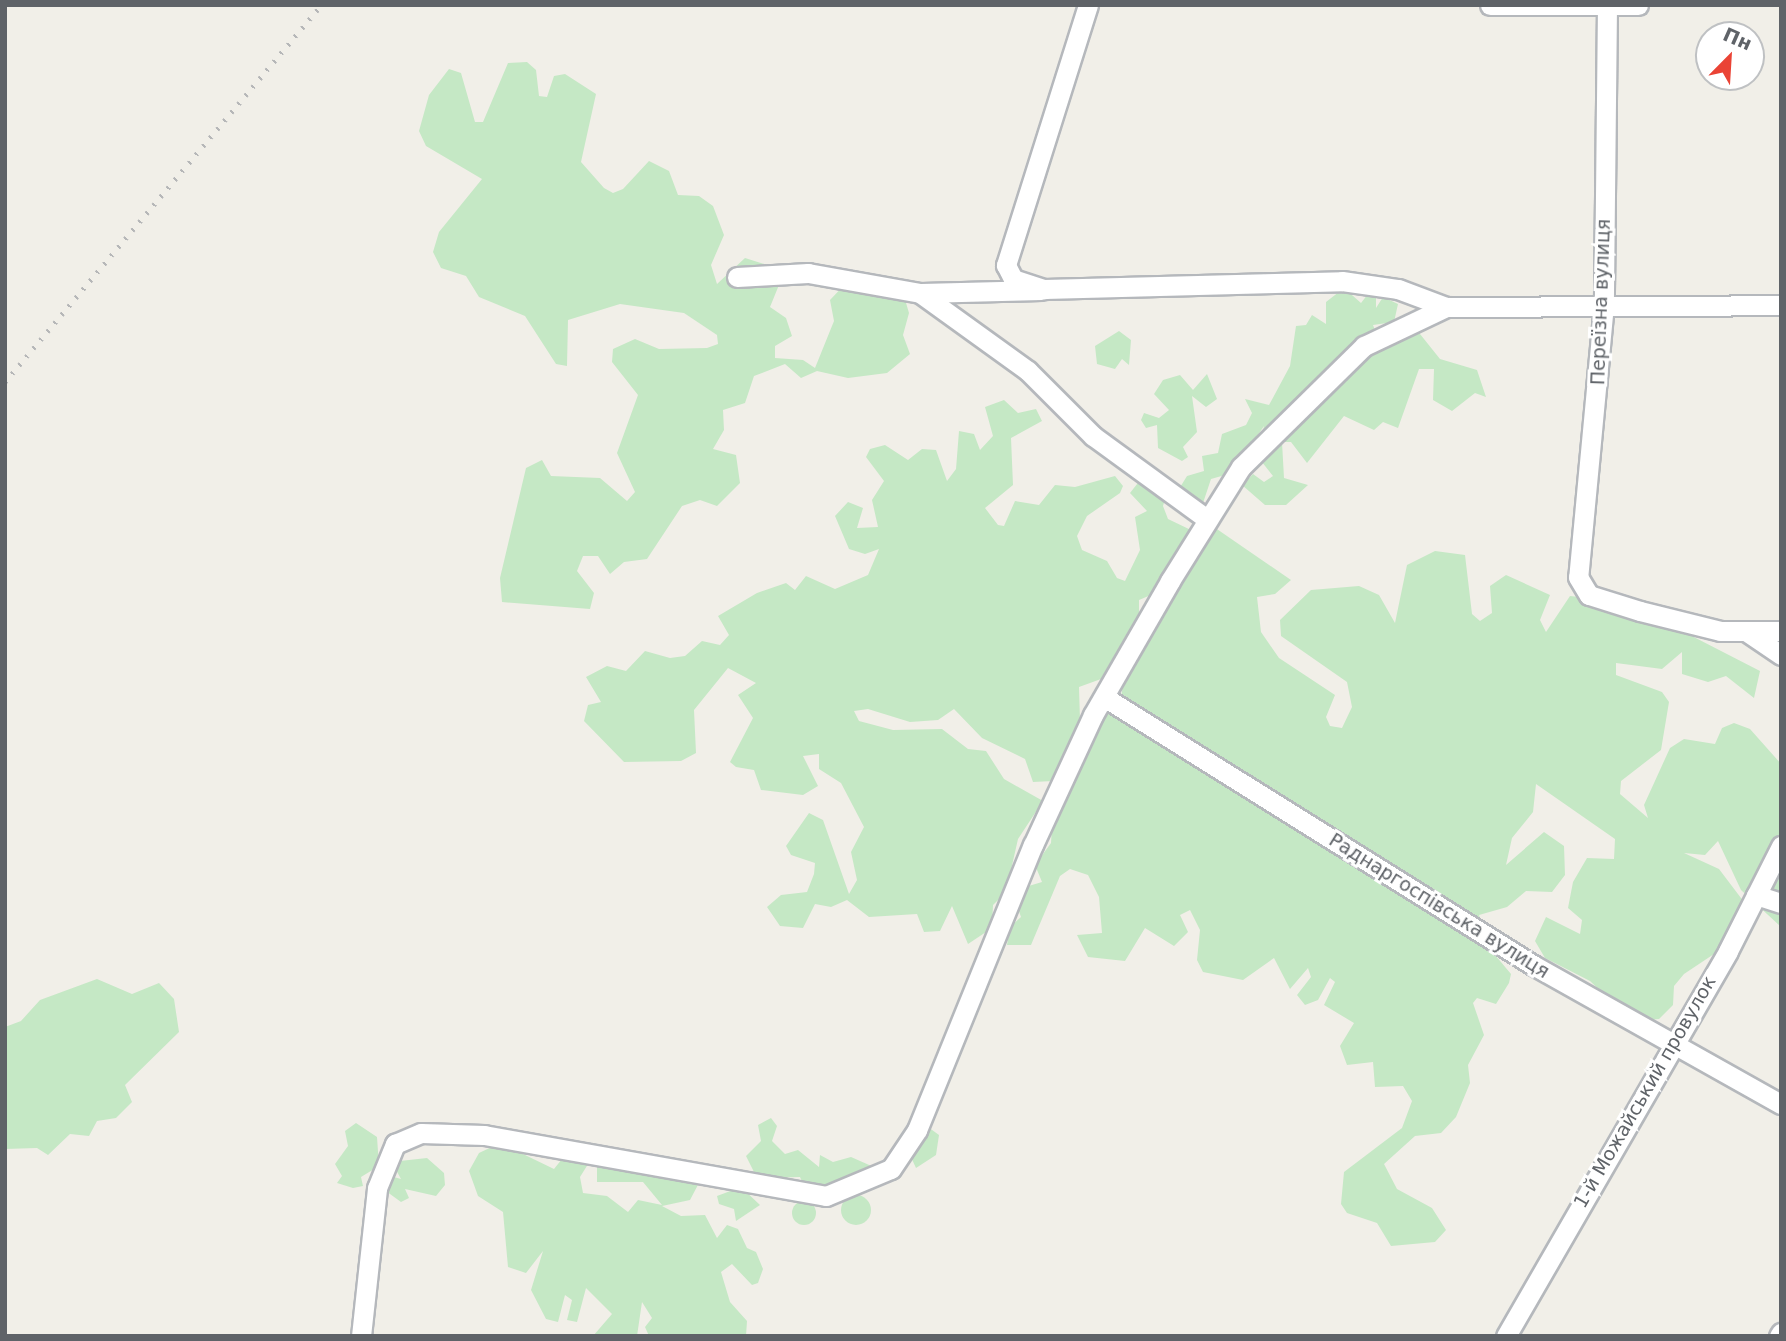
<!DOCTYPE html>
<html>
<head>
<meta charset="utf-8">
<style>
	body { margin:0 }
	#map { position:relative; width:1786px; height:1341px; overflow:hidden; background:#f1efe8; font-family:"DejaVu Sans",sans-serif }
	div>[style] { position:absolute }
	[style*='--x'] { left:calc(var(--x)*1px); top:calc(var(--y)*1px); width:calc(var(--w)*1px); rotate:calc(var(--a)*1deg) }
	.green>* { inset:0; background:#c5e8c5 }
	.round { border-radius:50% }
	.roads { filter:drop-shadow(2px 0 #b5b8bc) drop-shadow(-2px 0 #b5b8bc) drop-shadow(0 2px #b5b8bc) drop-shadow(0 -2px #b5b8bc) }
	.minor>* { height:19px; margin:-9.5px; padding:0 9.5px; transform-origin:9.5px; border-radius:9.5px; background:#fff }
	.rail>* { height:5px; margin-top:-2.5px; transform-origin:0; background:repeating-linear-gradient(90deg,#b6b7b8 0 2px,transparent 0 11px) }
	span { translate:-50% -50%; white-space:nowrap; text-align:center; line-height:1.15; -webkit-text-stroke:6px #fff; paint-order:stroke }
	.street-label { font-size:19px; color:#5f6368 }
	.frame { position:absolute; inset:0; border:7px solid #5f6368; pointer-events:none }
	.north { position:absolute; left:1695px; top:21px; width:70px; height:70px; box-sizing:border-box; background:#fff; border:2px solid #bfc1c3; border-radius:50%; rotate:24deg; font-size:19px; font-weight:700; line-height:28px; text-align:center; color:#5f6368 }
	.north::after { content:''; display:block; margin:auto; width:24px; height:32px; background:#ea4335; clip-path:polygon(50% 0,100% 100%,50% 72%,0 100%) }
</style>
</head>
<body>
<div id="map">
	<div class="green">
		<i style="clip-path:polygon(527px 62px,536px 70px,539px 96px,547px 97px,554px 76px,565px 74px,596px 94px,581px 162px,604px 188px,613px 193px,623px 189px,649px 161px,669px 171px,678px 195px,699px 196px,713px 206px,724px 235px,711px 265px,717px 284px,745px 258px,777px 268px,781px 280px,770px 307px,786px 318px,792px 336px,775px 346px,775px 358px,803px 360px,815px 368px,834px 321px,830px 300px,850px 279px,904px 296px,909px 313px,903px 335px,910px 354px,887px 373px,848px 378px,817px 371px,801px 378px,785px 364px,754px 376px,745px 403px,723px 410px,724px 430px,713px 449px,736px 455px,740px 483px,717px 506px,700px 500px,682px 506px,647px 559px,624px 562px,610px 574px,598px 556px,583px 556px,577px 571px,594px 593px,590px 609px,502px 602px,500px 578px,526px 468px,542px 460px,551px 476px,600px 478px,627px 501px,635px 492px,617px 453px,638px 395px,612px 362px,613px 349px,635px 339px,659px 349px,707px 348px,718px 344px,717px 335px,684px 313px,620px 304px,568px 320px,567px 366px,556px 364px,525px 316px,479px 297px,466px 276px,441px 268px,433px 252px,439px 232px,482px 179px,426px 146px,419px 131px,429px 95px,449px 69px,461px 73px,475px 122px,483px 122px,508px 63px)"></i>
		<i style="clip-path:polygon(1344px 288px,1361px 303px,1368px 294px,1376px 296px,1376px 308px,1383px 297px,1398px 304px,1394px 322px,1373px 325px,1381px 346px,1416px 329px,1440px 359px,1477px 370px,1486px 397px,1475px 393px,1452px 411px,1433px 400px,1434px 369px,1419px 369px,1398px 428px,1383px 422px,1374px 430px,1344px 416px,1307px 463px,1291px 442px,1282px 442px,1284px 478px,1308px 485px,1286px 505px,1265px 505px,1242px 485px,1253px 474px,1264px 482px,1273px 476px,1258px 457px,1264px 426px,1232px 473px,1211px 479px,1203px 503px,1179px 489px,1187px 476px,1204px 471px,1202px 456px,1218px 453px,1222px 434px,1246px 425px,1252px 413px,1245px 399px,1269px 405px,1290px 366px,1296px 326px,1306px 325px,1312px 315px,1326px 324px,1326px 302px)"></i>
		<i style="clip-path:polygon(1119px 331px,1131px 340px,1129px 365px,1122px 359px,1115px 369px,1097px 364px,1095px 346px)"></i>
		<i style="clip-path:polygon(1207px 374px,1217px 399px,1206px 407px,1192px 396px,1197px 432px,1183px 447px,1188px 457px,1182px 461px,1158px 448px,1157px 425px,1146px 428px,1141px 420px,1144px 413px,1159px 418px,1169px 410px,1154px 394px,1163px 380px,1180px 375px,1193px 390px)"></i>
		<i style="clip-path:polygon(1004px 400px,1018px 413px,1036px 409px,1042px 421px,1011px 438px,1013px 485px,985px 508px,998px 525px,1004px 526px,1015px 501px,1039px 505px,1055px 485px,1075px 487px,1115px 476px,1123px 486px,1120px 493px,1087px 516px,1077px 536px,1082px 550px,1107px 561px,1117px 578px,1125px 581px,1140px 550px,1135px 517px,1147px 511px,1130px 493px,1141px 479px,1168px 489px,1163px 506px,1168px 519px,1193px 531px,1158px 592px,1139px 600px,1139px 623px,1115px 662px,1101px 679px,1079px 687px,1080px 720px,1053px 781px,1033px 782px,1025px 759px,982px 738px,954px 709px,938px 720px,910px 722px,868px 709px,854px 711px,859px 721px,893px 730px,942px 729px,968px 749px,986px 751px,1004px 779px,1043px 801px,1018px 839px,1006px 892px,993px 905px,992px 928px,968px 944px,952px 906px,940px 931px,924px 932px,917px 914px,869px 917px,847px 900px,831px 907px,815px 904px,803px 928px,780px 926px,767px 907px,781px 895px,807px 892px,814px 874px,815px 863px,791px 855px,786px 846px,809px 813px,823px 820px,849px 894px,857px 880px,851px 852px,864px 827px,841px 783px,819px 769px,819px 754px,803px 756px,818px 786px,803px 795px,761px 790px,754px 770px,736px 767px,730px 762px,753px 718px,738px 695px,756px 683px,728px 668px,694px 710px,696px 753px,681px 761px,624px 762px,584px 721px,588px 705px,601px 702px,586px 677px,607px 666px,626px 671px,645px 651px,670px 658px,685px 656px,702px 641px,720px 645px,729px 635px,718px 616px,757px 593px,786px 583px,795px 590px,806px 576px,835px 589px,868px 575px,879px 549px,865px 554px,849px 549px,835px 516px,848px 502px,863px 508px,857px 528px,878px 527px,872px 500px,884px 481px,866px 457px,870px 449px,885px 445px,908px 460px,922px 449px,936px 450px,947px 481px,956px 469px,959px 431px,974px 434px,980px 450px,993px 436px,985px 407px)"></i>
		<i style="clip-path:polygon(1211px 525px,1291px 580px,1275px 594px,1257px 597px,1261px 632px,1279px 658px,1335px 695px,1326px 717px,1330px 726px,1342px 728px,1352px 707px,1347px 682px,1281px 636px,1280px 620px,1311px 590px,1359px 586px,1379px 595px,1395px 623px,1407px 565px,1435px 551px,1465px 555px,1472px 614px,1480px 621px,1492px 613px,1490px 586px,1506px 575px,1550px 595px,1540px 620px,1546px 632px,1570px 596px,1579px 597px,1626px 618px,1686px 633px,1760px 671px,1754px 698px,1726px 676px,1708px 682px,1682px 674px,1682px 652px,1662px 669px,1616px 663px,1616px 675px,1662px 692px,1669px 702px,1661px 750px,1621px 781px,1620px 794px,1648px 818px,1644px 805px,1670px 748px,1684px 739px,1715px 744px,1722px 728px,1734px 723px,1750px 729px,1781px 764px,1781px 927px,1741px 890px,1718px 841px,1705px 855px,1684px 853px,1719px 869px,1744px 902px,1717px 952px,1684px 974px,1674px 986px,1673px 1005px,1659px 1019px,1646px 1020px,1610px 1000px,1590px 981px,1545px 958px,1535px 941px,1546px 917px,1580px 934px,1582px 920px,1568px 908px,1573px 882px,1587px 858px,1614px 859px,1615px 839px,1536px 784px,1533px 812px,1512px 838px,1506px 865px,1544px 832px,1564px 846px,1565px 875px,1552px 892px,1526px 891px,1507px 907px,1479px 915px,1490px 949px,1511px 974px,1509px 983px,1496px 1004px,1477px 998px,1473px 1003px,1484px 1035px,1468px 1065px,1470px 1083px,1456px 1117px,1441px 1133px,1415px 1136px,1384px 1164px,1397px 1189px,1432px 1208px,1446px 1230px,1435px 1242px,1391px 1246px,1377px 1223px,1347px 1213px,1341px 1204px,1344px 1172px,1402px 1128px,1412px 1101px,1403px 1086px,1375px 1087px,1373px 1062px,1347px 1065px,1340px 1046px,1354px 1023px,1324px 1005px,1335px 982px,1330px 978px,1318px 1000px,1305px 1005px,1297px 995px,1311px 977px,1308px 968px,1290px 989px,1274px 958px,1243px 980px,1203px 972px,1197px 960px,1200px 930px,1190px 910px,1180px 915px,1188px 932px,1174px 946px,1145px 928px,1125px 961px,1088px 957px,1077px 935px,1102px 933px,1099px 897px,1088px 875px,1070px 869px,1060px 876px,1031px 945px,1007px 945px,1010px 927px,1021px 917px,1016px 903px,1022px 888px,1042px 882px,1035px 865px,1051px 843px,1052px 826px,1100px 718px,1120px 704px,1125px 672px)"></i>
		<i style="clip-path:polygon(97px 979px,132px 994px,159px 983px,174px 999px,179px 1032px,125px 1085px,132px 1102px,116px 1118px,97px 1121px,89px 1136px,70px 1134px,48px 1155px,37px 1148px,5px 1149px,5px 1027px,21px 1021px,40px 1000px)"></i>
		<i style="clip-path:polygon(771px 1118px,777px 1126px,772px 1141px,785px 1154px,798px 1150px,819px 1167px,820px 1155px,833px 1162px,851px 1157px,876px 1168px,833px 1188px,803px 1184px,800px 1177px,757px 1178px,746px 1156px,761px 1141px,758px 1125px)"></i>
		<i style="clip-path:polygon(356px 1123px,377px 1137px,379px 1166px,361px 1177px,363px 1186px,353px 1188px,337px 1183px,342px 1176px,335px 1164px,348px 1146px,345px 1131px)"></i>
		<i style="clip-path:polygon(928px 1127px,939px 1135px,936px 1155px,916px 1168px,910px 1155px)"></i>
		<i style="clip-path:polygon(500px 1143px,554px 1169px,566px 1154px,590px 1161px,580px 1177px,583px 1193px,607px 1196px,628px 1212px,638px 1200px,662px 1205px,643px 1182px,597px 1182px,597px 1163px,700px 1181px,690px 1200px,662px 1206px,681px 1216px,705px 1215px,717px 1238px,727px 1225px,738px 1229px,747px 1248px,756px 1252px,763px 1269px,758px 1283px,752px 1285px,732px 1264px,721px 1272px,730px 1302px,747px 1321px,746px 1336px,649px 1336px,645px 1327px,652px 1318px,642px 1302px,637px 1336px,593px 1336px,612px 1314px,586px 1288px,577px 1322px,567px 1320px,572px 1300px,565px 1295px,558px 1322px,546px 1319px,531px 1290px,543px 1251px,526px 1273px,508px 1267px,503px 1212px,478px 1196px,469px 1171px,479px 1153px)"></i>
		<i style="clip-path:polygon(427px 1158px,444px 1173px,445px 1185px,436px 1196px,405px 1189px,409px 1198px,401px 1202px,379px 1186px,390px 1176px,401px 1179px,395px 1168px,400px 1161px)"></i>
		<i style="clip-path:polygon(741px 1187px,760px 1205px,736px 1221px,734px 1209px,719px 1204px,717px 1196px)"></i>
		<i class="round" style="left:841px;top:1195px;width:30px;height:30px"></i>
		<i class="round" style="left:792px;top:1201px;width:24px;height:24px"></i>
	</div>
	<div class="roads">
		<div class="minor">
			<i style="--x:1088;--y:5;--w:273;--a:107.5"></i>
			<i style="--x:1006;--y:265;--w:16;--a:63"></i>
			<i style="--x:1013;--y:279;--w:33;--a:18"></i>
			<i style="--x:1044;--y:289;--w:298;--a:-1.5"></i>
			<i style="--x:1342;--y:281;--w:57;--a:8.1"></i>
			<i style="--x:1398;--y:289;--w:51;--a:20.6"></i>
			<i style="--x:1490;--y:5;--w:148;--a:0"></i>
			<i style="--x:1607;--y:5;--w:299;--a:90.6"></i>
			<i style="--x:1604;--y:304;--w:274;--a:95.4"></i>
			<i style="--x:1578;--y:577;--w:21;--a:59"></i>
			<i style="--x:1589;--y:595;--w:53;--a:17.4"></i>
			<i style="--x:1640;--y:611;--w:82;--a:14"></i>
			<i style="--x:1720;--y:631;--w:61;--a:0"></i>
			<i style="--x:737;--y:277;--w:71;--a:-3.2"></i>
			<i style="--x:808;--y:273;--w:114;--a:10.1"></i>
			<i style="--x:920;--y:293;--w:133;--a:35.8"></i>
			<i style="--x:1028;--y:371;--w:92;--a:45"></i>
			<i style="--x:1093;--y:436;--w:141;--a:36.1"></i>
			<i style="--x:921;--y:293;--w:120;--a:-1.4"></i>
			<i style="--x:1747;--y:632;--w:41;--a:34.1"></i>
			<i style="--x:1104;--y:697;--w:506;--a:31.99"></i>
			<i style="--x:1533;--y:965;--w:284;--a:29.3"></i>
			<i style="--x:1756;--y:895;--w:26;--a:18"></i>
			<i style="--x:361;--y:1336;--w:149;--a:-83.8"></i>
			<i style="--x:377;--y:1188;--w:48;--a:-67.8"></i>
			<i style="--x:395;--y:1144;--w:28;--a:-23"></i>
			<i style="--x:421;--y:1133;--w:63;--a:1.8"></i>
			<i style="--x:484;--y:1135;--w:347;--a:10.1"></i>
			<i style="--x:826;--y:1196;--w:70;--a:-22.6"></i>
			<i style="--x:891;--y:1169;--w:47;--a:-56.3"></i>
			<i style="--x:917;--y:1130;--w:308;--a:-67.9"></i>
			<i style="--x:1033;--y:845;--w:143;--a:-65.2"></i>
			<i style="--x:1093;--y:715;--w:155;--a:-60.1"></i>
			<i style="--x:1170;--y:581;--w:134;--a:-58.1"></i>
			<i style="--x:1241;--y:467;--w:173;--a:-44.5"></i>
			<i style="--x:1364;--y:346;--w:91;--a:-25.4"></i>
			<i style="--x:1446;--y:307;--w:335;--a:-0.3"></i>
			<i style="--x:1506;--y:1336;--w:444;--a:-60"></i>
			<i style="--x:1728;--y:951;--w:118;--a:-63.2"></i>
			<i style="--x:1779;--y:1336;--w:4;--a:-56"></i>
		</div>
	</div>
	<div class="rail">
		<i style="--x:5;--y:382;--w:492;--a:-50"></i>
	</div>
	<div class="street-label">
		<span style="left:1601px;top:302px;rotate:-88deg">Переїзна вулиця</span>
		<span style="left:1439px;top:906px;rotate:32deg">Раднаргоспівська вулиця</span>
		<span style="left:1645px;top:1092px;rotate:-60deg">1-й Можайський провулок</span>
	</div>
	<div class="frame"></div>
	<div class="north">Пн</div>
</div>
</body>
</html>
